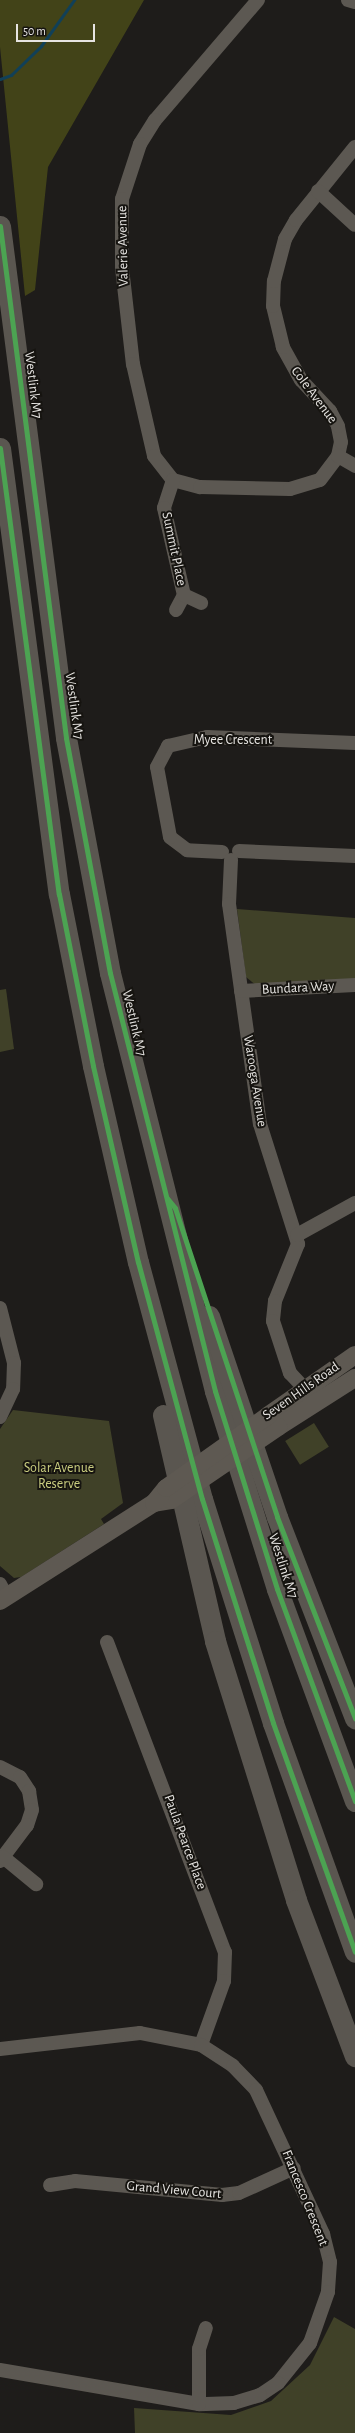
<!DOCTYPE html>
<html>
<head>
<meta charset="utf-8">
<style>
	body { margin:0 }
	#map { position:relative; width:355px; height:2433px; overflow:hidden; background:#1e1c1a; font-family:"Alegreya Sans",sans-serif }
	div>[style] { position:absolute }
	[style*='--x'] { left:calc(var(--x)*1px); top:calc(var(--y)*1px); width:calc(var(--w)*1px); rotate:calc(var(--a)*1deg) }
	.green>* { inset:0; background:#404128; transform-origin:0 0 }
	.forest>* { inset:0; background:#424318 }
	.stream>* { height:3px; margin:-1.5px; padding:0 1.5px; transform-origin:1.5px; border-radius:1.5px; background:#114058 }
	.minor>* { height:14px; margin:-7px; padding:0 7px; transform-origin:7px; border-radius:7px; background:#5c5852 }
	.major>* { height:18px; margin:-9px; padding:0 9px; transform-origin:9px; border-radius:9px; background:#5e5952 }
	.highway>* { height:21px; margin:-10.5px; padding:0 10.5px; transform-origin:10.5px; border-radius:10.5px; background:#5a5650 }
	.major-bridge>* { height:18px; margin:-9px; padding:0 9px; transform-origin:9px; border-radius:9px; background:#5e5952 }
	.cycleway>* { height:5px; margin:-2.5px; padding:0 2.5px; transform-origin:2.5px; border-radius:2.5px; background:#4ca352 }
	span { translate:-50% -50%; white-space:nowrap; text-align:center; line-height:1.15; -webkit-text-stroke:4px #161410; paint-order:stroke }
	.street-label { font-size:14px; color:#e6e4e1 }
	.park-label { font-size:14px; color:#c9cc7f }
	.scale { position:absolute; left:16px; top:24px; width:79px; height:18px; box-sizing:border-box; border:2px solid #e6e4e1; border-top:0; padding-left:5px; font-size:12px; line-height:14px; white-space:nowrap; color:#e6e4e1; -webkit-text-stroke:3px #161410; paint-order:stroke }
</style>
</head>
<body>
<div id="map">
	<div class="green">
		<i style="clip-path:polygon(237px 909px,355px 918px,355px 979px,258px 987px,246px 977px)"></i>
		<i style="clip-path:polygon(6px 989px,14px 1049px,0 1052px,0 990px)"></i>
		<i style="clip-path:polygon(13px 1410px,109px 1421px,123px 1503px,101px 1519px,104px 1524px,21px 1577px,14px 1578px,0 1566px,0 1429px)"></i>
		<i style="left:314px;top:1423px;width:28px;height:34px;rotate:58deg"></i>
		<i style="clip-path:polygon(334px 2317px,355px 2329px,355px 2433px,135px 2433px,134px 2408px,231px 2415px,271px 2401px,310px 2365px)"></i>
	</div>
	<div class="forest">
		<i style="clip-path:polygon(0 0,144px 0,48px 167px,35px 290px,25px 296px,0 47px)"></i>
	</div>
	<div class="stream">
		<i style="--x:0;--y:79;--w:12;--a:-20"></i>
		<i style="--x:11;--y:75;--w:42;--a:-44"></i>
		<i style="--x:41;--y:46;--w:57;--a:-54.3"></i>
	</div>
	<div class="minor">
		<i style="--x:258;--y:0;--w:158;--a:130.6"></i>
		<i style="--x:155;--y:120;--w:28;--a:122"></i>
		<i style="--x:140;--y:144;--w:58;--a:108.1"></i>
		<i style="--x:122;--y:199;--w:69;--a:90"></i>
		<i style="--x:122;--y:268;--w:97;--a:83.5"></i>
		<i style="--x:133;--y:364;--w:94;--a:77.1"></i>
		<i style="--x:154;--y:456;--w:31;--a:52"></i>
		<i style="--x:173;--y:480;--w:28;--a:15"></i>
		<i style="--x:200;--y:487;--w:90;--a:1.3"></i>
		<i style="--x:290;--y:489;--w:31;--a:-17"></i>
		<i style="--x:320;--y:480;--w:30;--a:-53"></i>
		<i style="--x:338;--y:456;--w:14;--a:-78"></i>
		<i style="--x:341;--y:442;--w:16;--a:-101"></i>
		<i style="--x:338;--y:426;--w:17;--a:-118"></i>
		<i style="--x:330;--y:411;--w:42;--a:-133.1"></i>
		<i style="--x:301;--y:380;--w:38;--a:-119"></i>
		<i style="--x:283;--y:347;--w:42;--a:-103.7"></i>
		<i style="--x:273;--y:306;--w:25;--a:-88"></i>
		<i style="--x:274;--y:281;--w:43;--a:-75.3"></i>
		<i style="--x:285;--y:239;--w:22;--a:-60"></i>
		<i style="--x:296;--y:220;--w:94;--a:-51.1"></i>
		<i style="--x:348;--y:0;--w:7;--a:16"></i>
		<i style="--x:318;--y:191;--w:50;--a:42.6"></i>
		<i style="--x:338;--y:456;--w:20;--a:30"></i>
		<i style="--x:173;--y:480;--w:29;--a:108"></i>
		<i style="--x:164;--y:508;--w:89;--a:77.1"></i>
		<i style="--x:176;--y:610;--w:17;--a:-62"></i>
		<i style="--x:184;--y:595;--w:19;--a:25"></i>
		<i style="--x:239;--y:851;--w:116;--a:2.5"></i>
		<i style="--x:222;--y:852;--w:35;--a:-177"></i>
		<i style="--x:187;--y:850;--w:21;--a:-143"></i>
		<i style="--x:170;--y:837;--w:71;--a:-100.5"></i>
		<i style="--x:157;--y:767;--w:24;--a:-62"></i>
		<i style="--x:168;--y:746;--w:40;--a:-13"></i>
		<i style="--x:207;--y:737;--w:148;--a:2.3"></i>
		<i style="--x:231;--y:860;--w:44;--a:92.6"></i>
		<i style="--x:229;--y:904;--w:222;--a:82"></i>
		<i style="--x:260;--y:1124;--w:126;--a:72.4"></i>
		<i style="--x:298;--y:1244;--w:61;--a:112"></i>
		<i style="--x:275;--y:1301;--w:20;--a:96"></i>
		<i style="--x:273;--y:1321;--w:55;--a:71.9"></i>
		<i style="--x:290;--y:1373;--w:22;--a:47"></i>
		<i style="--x:241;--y:991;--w:114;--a:-3"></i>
		<i style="--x:297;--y:1235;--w:66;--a:-28.9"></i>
		<i style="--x:0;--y:1308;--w:57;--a:75.7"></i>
		<i style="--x:14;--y:1363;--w:26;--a:92"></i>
		<i style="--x:13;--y:1389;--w:31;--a:115"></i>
		<i style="--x:0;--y:1584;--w:15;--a:62"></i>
		<i style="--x:107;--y:1642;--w:332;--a:69.2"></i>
		<i style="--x:225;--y:1952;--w:29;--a:92"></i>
		<i style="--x:224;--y:1981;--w:68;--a:109.8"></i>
		<i style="--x:0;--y:1767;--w:22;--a:27"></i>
		<i style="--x:20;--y:1777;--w:17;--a:57"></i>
		<i style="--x:29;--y:1791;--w:19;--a:81"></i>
		<i style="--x:32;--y:1810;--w:16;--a:108"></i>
		<i style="--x:27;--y:1825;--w:45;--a:126.9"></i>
		<i style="--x:3;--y:1857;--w:43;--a:39.3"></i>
		<i style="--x:0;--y:2049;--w:141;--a:-6.5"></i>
		<i style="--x:140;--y:2033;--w:62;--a:11.1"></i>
		<i style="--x:201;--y:2045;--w:38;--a:33"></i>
		<i style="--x:233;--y:2066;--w:33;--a:46"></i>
		<i style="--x:256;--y:2090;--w:159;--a:65"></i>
		<i style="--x:323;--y:2234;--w:29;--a:76"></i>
		<i style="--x:330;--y:2262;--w:30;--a:94"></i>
		<i style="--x:328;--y:2292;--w:54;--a:109.4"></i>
		<i style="--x:310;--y:2343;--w:51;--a:128.7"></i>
		<i style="--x:278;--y:2383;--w:22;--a:146"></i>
		<i style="--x:260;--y:2395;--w:27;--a:163"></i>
		<i style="--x:234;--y:2403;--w:35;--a:178"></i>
		<i style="--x:199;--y:2404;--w:202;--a:-170.3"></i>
		<i style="--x:50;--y:2185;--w:25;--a:-9"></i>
		<i style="--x:75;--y:2181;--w:148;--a:5.4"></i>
		<i style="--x:222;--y:2195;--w:17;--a:-7"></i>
		<i style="--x:239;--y:2193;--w:60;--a:-24.4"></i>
		<i style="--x:199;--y:2404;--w:55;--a:-90"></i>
		<i style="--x:199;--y:2349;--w:22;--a:-72"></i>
	</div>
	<div class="major">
		<i style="--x:269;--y:1415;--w:105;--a:-34.9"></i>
		<i style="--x:278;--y:1427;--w:91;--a:-32.5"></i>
		<i style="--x:0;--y:1601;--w:183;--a:-32.5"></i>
	</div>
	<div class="highway">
		<i style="--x:0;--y:226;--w:516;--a:82.65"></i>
		<i style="--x:66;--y:738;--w:239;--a:79.4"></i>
		<i style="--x:110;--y:973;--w:431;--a:75.9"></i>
		<i style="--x:215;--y:1391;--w:207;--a:72.6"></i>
		<i style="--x:277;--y:1589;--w:226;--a:69.8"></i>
		<i style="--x:0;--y:448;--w:450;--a:82.5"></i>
		<i style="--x:59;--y:894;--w:175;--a:78.8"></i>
		<i style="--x:93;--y:1066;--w:201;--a:77.1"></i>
		<i style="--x:138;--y:1262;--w:245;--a:74.9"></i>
		<i style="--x:202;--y:1499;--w:235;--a:72.4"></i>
		<i style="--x:273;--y:1723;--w:243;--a:70.3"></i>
		<i style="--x:209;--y:1316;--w:212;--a:71.3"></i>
		<i style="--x:277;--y:1517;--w:216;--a:68.8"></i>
		<i style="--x:163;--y:1415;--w:232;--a:77"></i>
		<i style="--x:215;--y:1641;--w:271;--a:72.6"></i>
		<i style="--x:296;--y:1900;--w:167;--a:69.3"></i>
	</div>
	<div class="major-bridge">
		<i style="--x:154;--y:1503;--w:17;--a:-10"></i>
		<i style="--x:171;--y:1500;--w:130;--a:-34.3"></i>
		<i style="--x:154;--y:1503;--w:19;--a:-51"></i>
		<i style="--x:166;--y:1488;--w:126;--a:-35.3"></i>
	</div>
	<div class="cycleway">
		<i style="--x:0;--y:226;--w:516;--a:82.65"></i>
		<i style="--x:66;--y:738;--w:239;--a:79.4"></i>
		<i style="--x:110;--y:973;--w:431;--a:75.9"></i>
		<i style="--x:215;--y:1391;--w:207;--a:72.6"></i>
		<i style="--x:277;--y:1589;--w:226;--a:69.8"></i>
		<i style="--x:0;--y:448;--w:450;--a:82.5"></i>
		<i style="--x:59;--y:894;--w:175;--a:78.8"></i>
		<i style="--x:93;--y:1066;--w:201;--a:77.1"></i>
		<i style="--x:138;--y:1262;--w:245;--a:74.9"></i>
		<i style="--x:202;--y:1499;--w:235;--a:72.4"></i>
		<i style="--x:273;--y:1723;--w:243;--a:70.3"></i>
		<i style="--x:167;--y:1198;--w:13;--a:51"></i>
		<i style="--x:175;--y:1208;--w:325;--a:71.7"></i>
		<i style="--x:277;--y:1517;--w:216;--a:68.8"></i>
	</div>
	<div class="street-label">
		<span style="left:123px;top:246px;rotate:-91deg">Valerie Avenue</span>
		<span style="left:33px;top:385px;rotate:83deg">Westlink M7</span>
		<span style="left:314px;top:395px;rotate:53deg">Cole Avenue</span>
		<span style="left:174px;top:549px;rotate:78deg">Summit Place</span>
		<span style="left:74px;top:706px;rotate:82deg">Westlink M7</span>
		<span style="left:233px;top:740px">Myee Crescent</span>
		<span style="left:298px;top:988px;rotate:-3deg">Bundara Way</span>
		<span style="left:134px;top:1023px;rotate:77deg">Westlink M7</span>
		<span style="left:255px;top:1081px;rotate:81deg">Warooga Avenue</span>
		<span style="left:301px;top:1391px;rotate:-35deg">Seven Hills Road</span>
		<span style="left:283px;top:1566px;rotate:72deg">Westlink M7</span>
		<span style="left:185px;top:1842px;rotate:70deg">Paula Pearce Place</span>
		<span style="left:174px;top:2190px;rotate:5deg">Grand View Court</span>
		<span style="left:305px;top:2198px;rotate:68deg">Francesco Crescent</span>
	</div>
	<div class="park-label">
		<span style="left:59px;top:1476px">Solar Avenue<br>Reserve</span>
	</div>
	<div class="scale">50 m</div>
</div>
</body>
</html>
